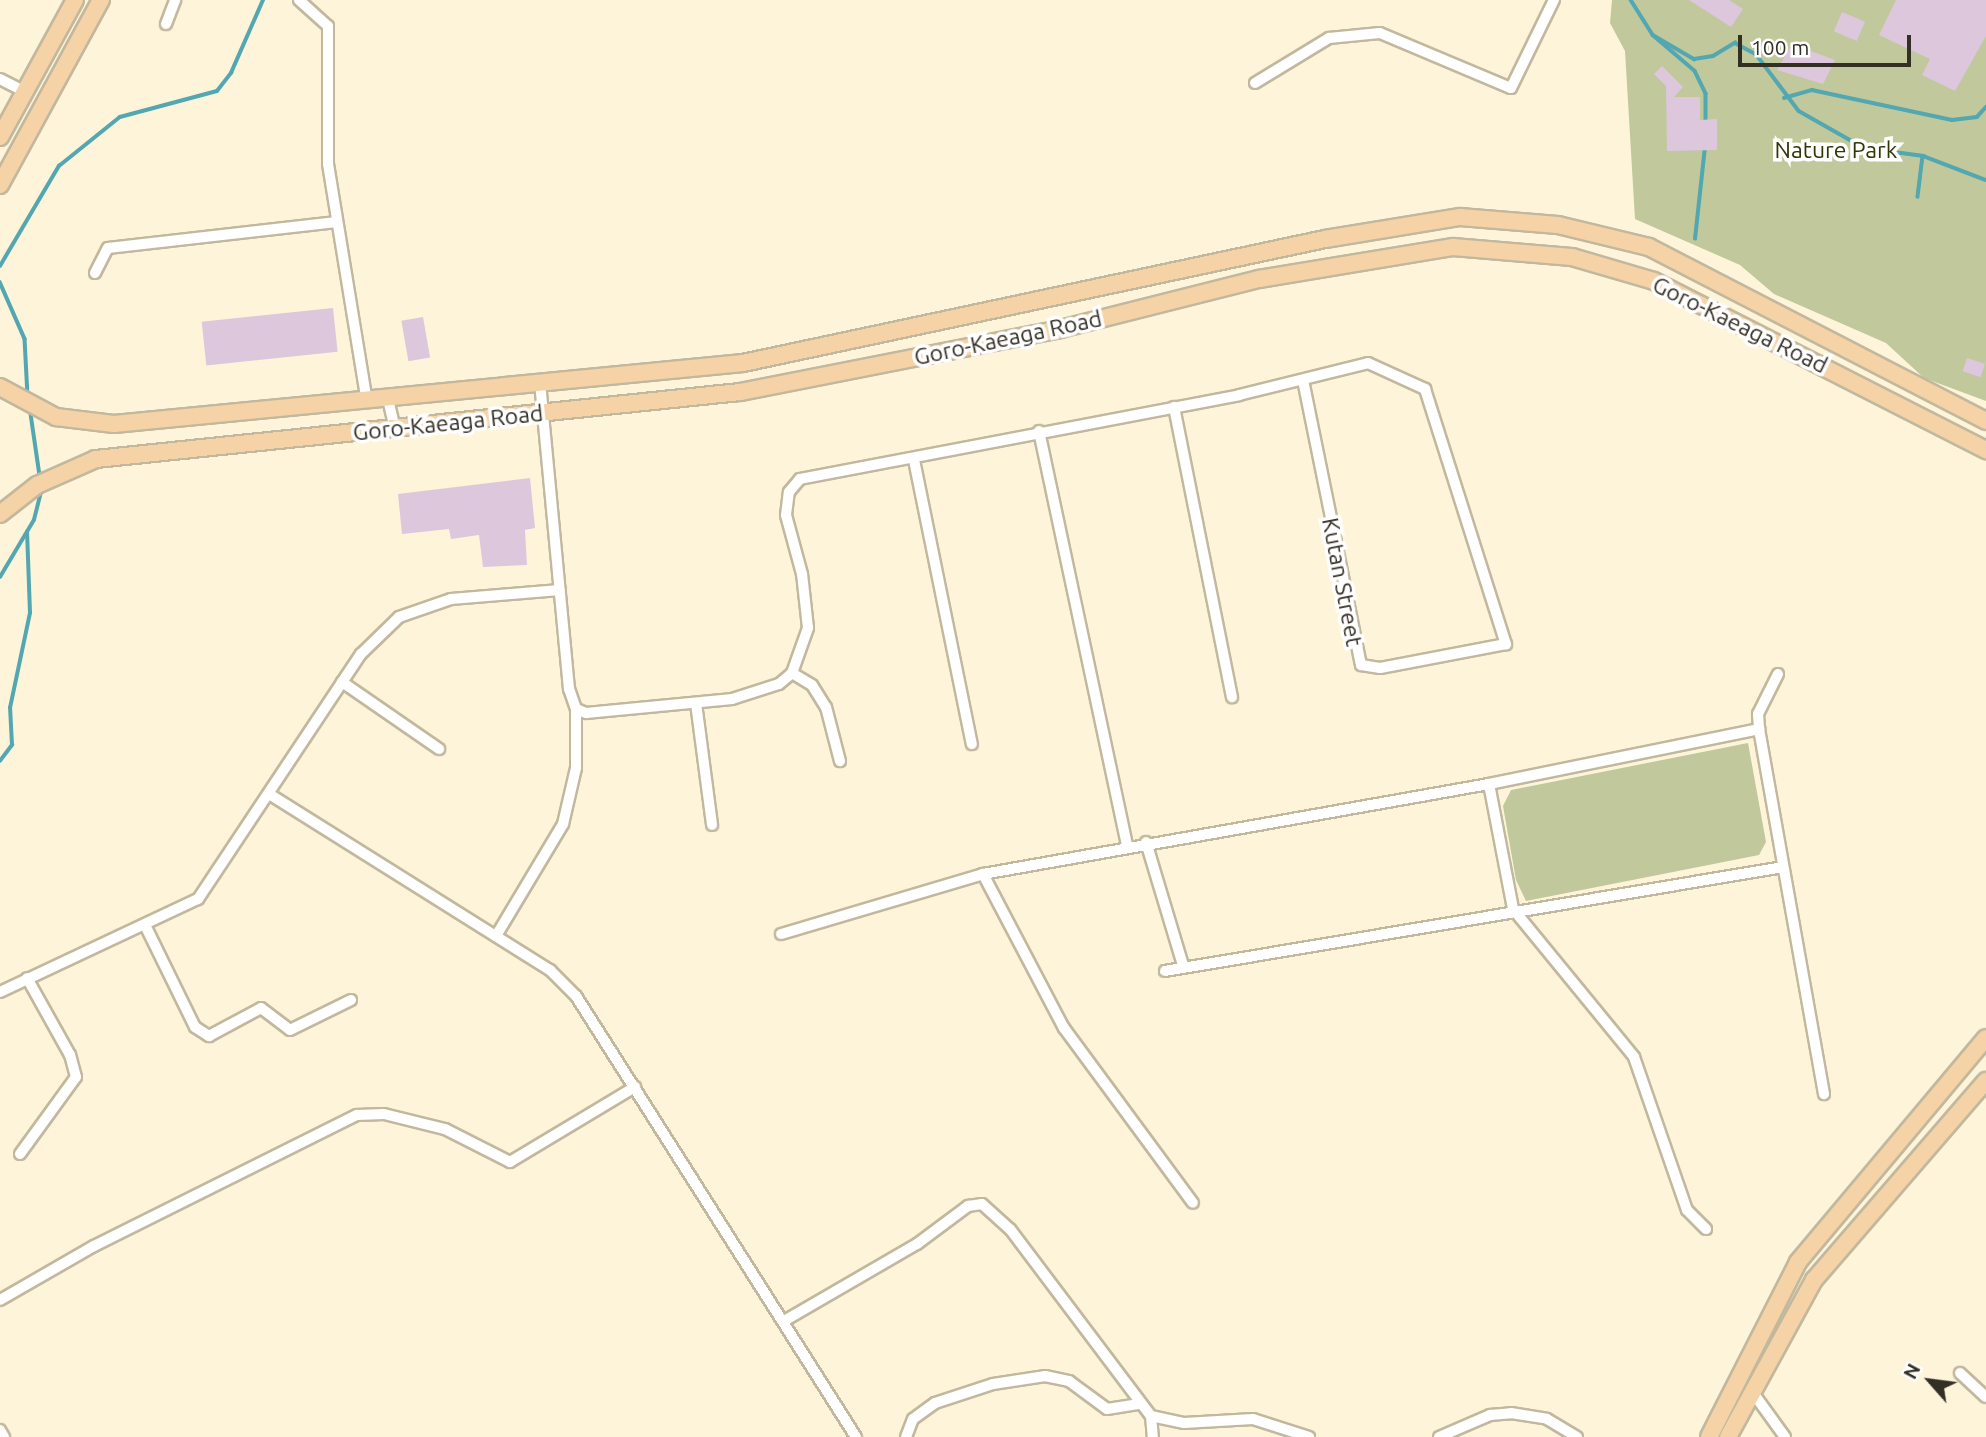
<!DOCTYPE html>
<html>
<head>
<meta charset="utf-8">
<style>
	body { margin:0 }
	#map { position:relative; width:1986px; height:1437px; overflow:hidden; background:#fdf4d9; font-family:Ubuntu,sans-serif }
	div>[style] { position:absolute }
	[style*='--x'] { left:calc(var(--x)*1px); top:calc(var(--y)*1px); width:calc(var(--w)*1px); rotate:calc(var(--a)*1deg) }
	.green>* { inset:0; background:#c0c89c }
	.stream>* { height:3.5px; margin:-1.75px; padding:0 1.75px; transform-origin:1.75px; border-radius:1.75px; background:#52a7b1 }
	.building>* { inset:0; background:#dcc7dd; transform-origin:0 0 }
	.roads { filter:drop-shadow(2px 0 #c1b89e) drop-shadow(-2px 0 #c1b89e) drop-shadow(0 2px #c1b89e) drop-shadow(0 -2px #c1b89e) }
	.street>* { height:10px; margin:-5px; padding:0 5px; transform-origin:5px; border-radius:5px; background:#fff }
	.primary>* { height:16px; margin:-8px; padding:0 8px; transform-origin:8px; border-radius:8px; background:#f6d3a7 }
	span { translate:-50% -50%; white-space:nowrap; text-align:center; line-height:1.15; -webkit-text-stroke:7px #fff; paint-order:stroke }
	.park-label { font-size:23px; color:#313604 }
	.street-label { font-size:23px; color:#332f25 }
	.north { position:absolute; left:1895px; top:1346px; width:70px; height:70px; -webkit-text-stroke:5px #fff; paint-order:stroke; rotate:298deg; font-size:19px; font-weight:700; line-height:28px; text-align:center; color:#332f25 }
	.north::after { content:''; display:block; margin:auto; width:24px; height:32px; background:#332f25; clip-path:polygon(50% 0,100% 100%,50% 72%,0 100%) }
	.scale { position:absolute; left:1738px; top:35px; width:173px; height:32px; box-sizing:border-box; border:4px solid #332f25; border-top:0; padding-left:9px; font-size:21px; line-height:24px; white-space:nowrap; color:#332f25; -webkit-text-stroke:5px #fff; paint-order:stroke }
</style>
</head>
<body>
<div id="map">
	<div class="green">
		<i style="clip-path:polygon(1612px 0,1986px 0,1986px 401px,1924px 378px,1886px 343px,1774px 294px,1740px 265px,1635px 219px,1625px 51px,1610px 23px)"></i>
		<i style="clip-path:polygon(1748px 743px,1766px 842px,1759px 855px,1526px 901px,1516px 880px,1503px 806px,1511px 790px)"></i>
	</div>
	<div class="stream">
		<i style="--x:1631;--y:0;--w:41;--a:57.8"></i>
		<i style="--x:1653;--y:35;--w:55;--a:40.6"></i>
		<i style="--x:1695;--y:71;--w:25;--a:64"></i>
		<i style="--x:1706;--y:94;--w:28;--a:90"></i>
		<i style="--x:1653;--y:35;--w:48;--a:30.3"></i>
		<i style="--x:1694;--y:59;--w:19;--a:-9"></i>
		<i style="--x:1713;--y:56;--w:26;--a:-31"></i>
		<i style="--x:1735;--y:43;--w:24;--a:28"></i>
		<i style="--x:1756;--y:54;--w:71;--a:53"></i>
		<i style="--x:1799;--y:111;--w:75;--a:29.6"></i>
		<i style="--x:1864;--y:148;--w:60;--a:7.7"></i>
		<i style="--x:1923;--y:156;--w:41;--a:97"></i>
		<i style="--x:1784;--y:98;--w:29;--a:-16"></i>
		<i style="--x:1812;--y:90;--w:143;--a:12.1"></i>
		<i style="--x:1952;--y:120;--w:25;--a:-7"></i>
		<i style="--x:1977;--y:117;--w:13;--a:-48"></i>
		<i style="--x:1923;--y:156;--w:67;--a:20.9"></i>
		<i style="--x:1695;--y:239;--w:93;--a:-83.8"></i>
		<i style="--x:0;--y:266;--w:116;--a:-59.5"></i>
		<i style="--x:59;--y:166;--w:78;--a:-38.8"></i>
		<i style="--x:120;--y:117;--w:100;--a:-15"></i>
		<i style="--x:217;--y:91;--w:23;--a:-52"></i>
		<i style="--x:231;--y:73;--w:80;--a:-66.3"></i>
		<i style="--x:0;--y:282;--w:62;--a:66.3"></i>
		<i style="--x:25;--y:339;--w:57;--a:87"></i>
		<i style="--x:31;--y:414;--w:63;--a:81.7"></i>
		<i style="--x:0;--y:577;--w:66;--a:-59.2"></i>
		<i style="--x:34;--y:520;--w:30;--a:-76"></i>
		<i style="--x:0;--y:761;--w:20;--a:-53"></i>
		<i style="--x:12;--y:745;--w:37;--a:-93"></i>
		<i style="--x:10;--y:708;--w:97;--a:-78.1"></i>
		<i style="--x:30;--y:613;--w:81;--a:-92.1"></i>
	</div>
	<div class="building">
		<i style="clip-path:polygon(1689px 0,1729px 0,1743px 9px,1731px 27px)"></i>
		<i style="clip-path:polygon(1896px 0,1986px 0,1986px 36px,1955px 91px,1922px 75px,1930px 59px,1879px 35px)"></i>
		<i style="left:1842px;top:12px;width:25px;height:21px;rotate:23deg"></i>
		<i style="clip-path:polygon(1792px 44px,1835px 60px,1823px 84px,1777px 70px)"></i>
		<i style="clip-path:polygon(1662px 66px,1683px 87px,1674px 97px,1700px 97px,1700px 120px,1717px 119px,1717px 150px,1667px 151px,1666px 86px,1654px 74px)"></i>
		<i style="left:333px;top:308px;width:44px;height:132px;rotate:84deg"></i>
		<i style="left:423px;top:317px;width:41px;height:22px;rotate:80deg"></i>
		<i style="left:1967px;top:358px;width:19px;height:14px;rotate:18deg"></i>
		<i style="clip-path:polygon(530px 478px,535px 528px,525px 530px,527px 565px,483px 567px,479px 535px,451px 539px,449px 529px,402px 534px,398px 494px)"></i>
	</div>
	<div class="roads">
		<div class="street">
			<i style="--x:299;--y:0;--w:39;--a:42"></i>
			<i style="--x:328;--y:26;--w:138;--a:90"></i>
			<i style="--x:328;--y:164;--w:240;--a:80.7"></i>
			<i style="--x:166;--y:24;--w:26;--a:-69"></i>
			<i style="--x:0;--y:79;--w:28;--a:27"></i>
			<i style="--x:1255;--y:83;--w:87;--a:-31.3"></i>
			<i style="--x:1329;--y:38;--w:51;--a:-5.6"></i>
			<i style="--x:1380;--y:33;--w:142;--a:22.8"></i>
			<i style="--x:1511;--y:88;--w:98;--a:-64"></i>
			<i style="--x:95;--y:273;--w:28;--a:-63"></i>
			<i style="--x:108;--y:248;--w:230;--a:-6.5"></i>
			<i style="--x:388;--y:399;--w:31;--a:77"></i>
			<i style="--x:1174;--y:407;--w:296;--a:78.7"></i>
			<i style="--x:1039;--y:431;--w:423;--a:78"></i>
			<i style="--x:914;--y:460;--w:290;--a:78.5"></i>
			<i style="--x:792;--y:673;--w:23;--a:31"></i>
			<i style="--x:812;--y:685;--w:26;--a:58"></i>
			<i style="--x:826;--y:707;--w:56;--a:75.5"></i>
			<i style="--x:1778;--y:674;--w:45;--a:116.6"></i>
			<i style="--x:1758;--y:714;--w:15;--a:86"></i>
			<i style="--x:1759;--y:729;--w:371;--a:79.9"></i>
			<i style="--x:342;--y:682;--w:118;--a:34.6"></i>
			<i style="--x:696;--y:703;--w:123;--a:82.5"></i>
			<i style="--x:576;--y:709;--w:11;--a:22"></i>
			<i style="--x:586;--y:713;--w:147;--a:-5.5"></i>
			<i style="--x:732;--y:699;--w:49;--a:-17.7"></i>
			<i style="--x:779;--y:684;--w:17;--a:-40"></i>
			<i style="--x:792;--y:673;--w:48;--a:-70.4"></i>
			<i style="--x:808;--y:628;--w:54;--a:-96.3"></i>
			<i style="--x:802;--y:574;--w:61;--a:-105.2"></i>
			<i style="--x:786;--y:515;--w:23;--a:-83"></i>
			<i style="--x:789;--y:492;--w:17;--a:-50"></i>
			<i style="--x:800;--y:479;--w:447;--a:-10.8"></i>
			<i style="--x:1239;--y:395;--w:133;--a:-13.9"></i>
			<i style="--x:1368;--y:363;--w:63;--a:24.5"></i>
			<i style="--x:1425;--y:389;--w:268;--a:72.4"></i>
			<i style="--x:1506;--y:644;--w:128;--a:169.2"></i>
			<i style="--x:1380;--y:668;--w:19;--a:-171"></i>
			<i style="--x:1361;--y:665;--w:290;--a:-101.5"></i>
			<i style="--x:1489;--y:784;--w:127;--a:79.1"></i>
			<i style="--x:1513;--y:909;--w:191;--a:50.7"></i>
			<i style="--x:1634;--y:1057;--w:162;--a:70.9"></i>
			<i style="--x:1687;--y:1210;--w:27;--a:45"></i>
			<i style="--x:269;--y:794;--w:332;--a:32.1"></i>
			<i style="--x:550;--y:970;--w:37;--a:45"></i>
			<i style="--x:576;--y:996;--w:522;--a:57.59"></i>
			<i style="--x:1146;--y:842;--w:128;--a:73.3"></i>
			<i style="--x:983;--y:874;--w:174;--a:62.3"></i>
			<i style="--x:1064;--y:1028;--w:217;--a:53.6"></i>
			<i style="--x:145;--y:925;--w:114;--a:63.9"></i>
			<i style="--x:195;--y:1027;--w:17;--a:33"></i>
			<i style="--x:209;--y:1036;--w:59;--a:-28.3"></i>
			<i style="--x:261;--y:1008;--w:36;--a:37"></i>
			<i style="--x:290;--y:1030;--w:68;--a:-26.2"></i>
			<i style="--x:781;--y:934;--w:211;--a:-16.5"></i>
			<i style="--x:983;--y:874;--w:514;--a:-10.09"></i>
			<i style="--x:1489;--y:784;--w:276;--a:-11.5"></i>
			<i style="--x:496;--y:936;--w:131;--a:-59.1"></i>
			<i style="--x:563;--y:824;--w:57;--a:-76.9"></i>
			<i style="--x:576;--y:768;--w:59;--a:-90"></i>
			<i style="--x:576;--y:709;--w:21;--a:-109"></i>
			<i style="--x:569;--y:689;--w:306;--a:-95.4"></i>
			<i style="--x:1165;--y:971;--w:627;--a:-9.55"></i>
			<i style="--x:0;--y:992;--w:219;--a:-25.2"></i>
			<i style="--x:198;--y:899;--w:294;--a:-56.4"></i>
			<i style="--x:361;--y:654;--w:53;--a:-44.2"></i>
			<i style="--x:399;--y:617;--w:55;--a:-19.1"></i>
			<i style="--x:451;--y:599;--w:109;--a:-4.7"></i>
			<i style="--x:20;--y:1154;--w:95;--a:-54"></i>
			<i style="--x:76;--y:1077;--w:23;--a:-105"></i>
			<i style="--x:70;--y:1055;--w:88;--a:-119.2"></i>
			<i style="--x:0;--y:1300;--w:108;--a:-29.9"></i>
			<i style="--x:94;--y:1246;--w:294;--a:-26.5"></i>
			<i style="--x:357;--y:1115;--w:27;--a:-2"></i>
			<i style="--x:384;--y:1114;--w:63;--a:13.8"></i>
			<i style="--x:445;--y:1129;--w:73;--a:26.9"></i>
			<i style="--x:510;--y:1162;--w:146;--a:-31"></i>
			<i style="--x:784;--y:1321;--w:154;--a:-30.1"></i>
			<i style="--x:917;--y:1244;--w:64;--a:-36.7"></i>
			<i style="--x:968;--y:1206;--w:14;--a:-8"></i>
			<i style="--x:982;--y:1204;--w:38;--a:42"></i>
			<i style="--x:1010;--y:1229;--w:234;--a:53"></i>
			<i style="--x:1151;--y:1416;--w:34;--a:12"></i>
			<i style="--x:1184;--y:1423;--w:69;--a:-3.3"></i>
			<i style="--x:1253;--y:1419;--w:59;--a:17.8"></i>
			<i style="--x:1960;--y:1373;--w:35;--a:43"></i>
			<i style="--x:1751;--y:1390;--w:58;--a:54.1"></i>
			<i style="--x:1151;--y:1416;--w:21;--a:85"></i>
			<i style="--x:0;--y:1430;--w:8;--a:60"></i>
			<i style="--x:906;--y:1437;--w:19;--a:-69"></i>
			<i style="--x:913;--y:1419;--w:27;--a:-36"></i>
			<i style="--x:935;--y:1403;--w:61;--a:-18.1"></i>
			<i style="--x:993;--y:1384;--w:53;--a:-8.7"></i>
			<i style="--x:1045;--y:1376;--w:25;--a:12"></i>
			<i style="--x:1069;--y:1381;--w:47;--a:36.4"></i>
			<i style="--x:1107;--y:1409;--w:33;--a:-9"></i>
			<i style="--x:1439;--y:1437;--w:56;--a:-23.3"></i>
			<i style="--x:1490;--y:1415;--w:21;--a:-5"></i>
			<i style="--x:1511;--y:1413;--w:36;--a:9"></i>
			<i style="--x:1547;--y:1419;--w:35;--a:31"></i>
		</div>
		<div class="primary">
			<i style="--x:0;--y:137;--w:156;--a:-61.3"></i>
			<i style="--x:0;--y:185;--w:211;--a:-61.4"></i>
			<i style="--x:0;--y:387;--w:64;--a:28.2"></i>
			<i style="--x:56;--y:417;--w:58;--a:6.9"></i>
			<i style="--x:114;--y:424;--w:632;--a:-5.54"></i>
			<i style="--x:743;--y:363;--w:595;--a:-12.03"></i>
			<i style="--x:1325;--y:239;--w:137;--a:-9.3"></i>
			<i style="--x:1460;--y:217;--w:98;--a:4.7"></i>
			<i style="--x:1558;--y:225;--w:94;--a:13.6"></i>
			<i style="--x:1649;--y:247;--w:379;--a:27.3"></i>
			<i style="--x:0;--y:514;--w:47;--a:-38.1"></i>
			<i style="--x:37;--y:485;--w:64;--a:-23.8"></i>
			<i style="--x:96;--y:459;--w:647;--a:-5.94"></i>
			<i style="--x:740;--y:392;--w:326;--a:-11.1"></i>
			<i style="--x:1060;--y:329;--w:205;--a:-14.1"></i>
			<i style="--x:1259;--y:279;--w:197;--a:-9.4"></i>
			<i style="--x:1453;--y:247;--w:119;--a:4.8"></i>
			<i style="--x:1572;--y:257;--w:85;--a:16.3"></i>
			<i style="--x:1654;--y:281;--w:373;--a:27"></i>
			<i style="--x:1709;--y:1437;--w:196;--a:-63"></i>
			<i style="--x:1798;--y:1262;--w:292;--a:-50"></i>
			<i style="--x:1728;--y:1437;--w:179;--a:-61.3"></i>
			<i style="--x:1814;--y:1280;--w:263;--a:-49.2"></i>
		</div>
	</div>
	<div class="park-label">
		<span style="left:1836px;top:150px">Nature Park</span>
	</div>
	<div class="street-label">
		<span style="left:1740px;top:325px;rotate:26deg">Goro-Kaeaga Road</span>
		<span style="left:1008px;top:338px;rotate:-12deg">Goro-Kaeaga Road</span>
		<span style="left:448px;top:423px;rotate:-6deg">Goro-Kaeaga Road</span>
		<span style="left:1342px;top:582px;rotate:79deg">Kutan Street</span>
	</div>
	<div class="north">N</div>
	<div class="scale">100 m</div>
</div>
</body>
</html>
